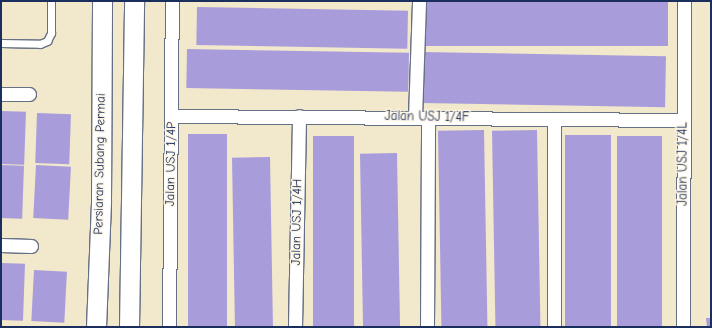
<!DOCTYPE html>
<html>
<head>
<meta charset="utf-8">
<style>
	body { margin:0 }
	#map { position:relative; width:712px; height:328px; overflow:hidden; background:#f2e8cc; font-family:"Comic Neue",sans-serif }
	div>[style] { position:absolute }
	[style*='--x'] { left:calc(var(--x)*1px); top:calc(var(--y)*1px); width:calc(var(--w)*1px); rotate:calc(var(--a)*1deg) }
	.building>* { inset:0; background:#a89cdb; transform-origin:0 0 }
	.roads { filter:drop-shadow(1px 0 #667084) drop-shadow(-1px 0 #667084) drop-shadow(0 1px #667084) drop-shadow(0 -1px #667084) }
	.lane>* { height:7px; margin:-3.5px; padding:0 3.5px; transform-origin:3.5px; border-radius:3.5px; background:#fff }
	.street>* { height:13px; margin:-6.5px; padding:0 6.5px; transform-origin:6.5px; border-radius:6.5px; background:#fff }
	.secondary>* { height:19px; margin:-9.5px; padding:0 9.5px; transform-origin:9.5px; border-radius:9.5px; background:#fff }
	span { translate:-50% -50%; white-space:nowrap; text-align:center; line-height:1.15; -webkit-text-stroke:3px #fcf5e5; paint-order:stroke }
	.street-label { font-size:13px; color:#1b2f5e }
	.frame { position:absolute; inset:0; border:2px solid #1b2f5e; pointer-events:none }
</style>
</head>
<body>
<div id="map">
	<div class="building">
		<i style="left:425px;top:1px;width:243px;height:45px"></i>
		<i style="left:197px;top:7px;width:211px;height:38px;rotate:1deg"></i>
		<i style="left:187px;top:49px;width:222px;height:39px;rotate:1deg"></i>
		<i style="left:423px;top:52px;width:243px;height:51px;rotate:1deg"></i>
		<i style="left:1px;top:111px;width:25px;height:53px;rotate:2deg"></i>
		<i style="left:37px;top:113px;width:34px;height:50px;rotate:2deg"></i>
		<i style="left:484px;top:130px;width:197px;height:46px;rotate:89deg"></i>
		<i style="left:537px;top:130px;width:197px;height:45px;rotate:89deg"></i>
		<i style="left:188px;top:134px;width:39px;height:193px"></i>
		<i style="left:565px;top:135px;width:46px;height:192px"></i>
		<i style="left:313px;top:136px;width:41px;height:191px"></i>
		<i style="left:662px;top:136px;width:191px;height:45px;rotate:90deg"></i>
		<i style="left:397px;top:153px;width:174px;height:37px;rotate:89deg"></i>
		<i style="left:270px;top:157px;width:170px;height:38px;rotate:89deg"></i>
		<i style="left:1px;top:165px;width:23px;height:53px;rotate:2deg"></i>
		<i style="left:36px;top:165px;width:35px;height:53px;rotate:3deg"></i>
		<i style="left:1px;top:263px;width:24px;height:57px;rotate:2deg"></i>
		<i style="left:34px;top:270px;width:33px;height:51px;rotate:3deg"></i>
		<i style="clip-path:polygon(706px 318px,711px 318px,711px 327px,707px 327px)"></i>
	</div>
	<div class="roads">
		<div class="lane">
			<i style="--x:1;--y:43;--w:39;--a:1"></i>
			<i style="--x:40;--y:44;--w:8;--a:-23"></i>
			<i style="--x:47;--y:41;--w:9;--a:-63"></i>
			<i style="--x:51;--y:33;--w:32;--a:-90"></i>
		</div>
		<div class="street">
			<i style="--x:1;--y:94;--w:28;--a:0"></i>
			<i style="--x:172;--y:116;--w:510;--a:0.45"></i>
			<i style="--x:415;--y:117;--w:116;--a:-88"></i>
			<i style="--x:554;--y:120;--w:207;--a:90"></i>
			<i style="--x:1;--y:245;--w:30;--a:2"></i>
			<i style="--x:169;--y:327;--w:326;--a:-89.5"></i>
			<i style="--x:295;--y:327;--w:211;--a:-88.9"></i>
			<i style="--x:427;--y:327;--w:209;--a:-89.7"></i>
			<i style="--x:683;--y:327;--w:326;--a:-89.8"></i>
		</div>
		<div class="secondary">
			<i style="--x:96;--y:327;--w:127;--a:-87.7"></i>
			<i style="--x:101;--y:200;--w:199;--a:-89.7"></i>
			<i style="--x:129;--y:327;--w:326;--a:-89.1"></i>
		</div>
	</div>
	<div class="street-label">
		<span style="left:427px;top:117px;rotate:1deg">Jalan USJ 1/4F</span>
		<span style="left:100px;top:164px;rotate:-89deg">Persiaran Subang Permai</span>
		<span style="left:171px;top:164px;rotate:-89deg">Jalan USJ 1/4P</span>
		<span style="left:683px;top:164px;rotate:-90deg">Jalan USJ 1/4L</span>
		<span style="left:297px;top:222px;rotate:-89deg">Jalan USJ 1/4H</span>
	</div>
	<div class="frame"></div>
</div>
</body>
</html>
